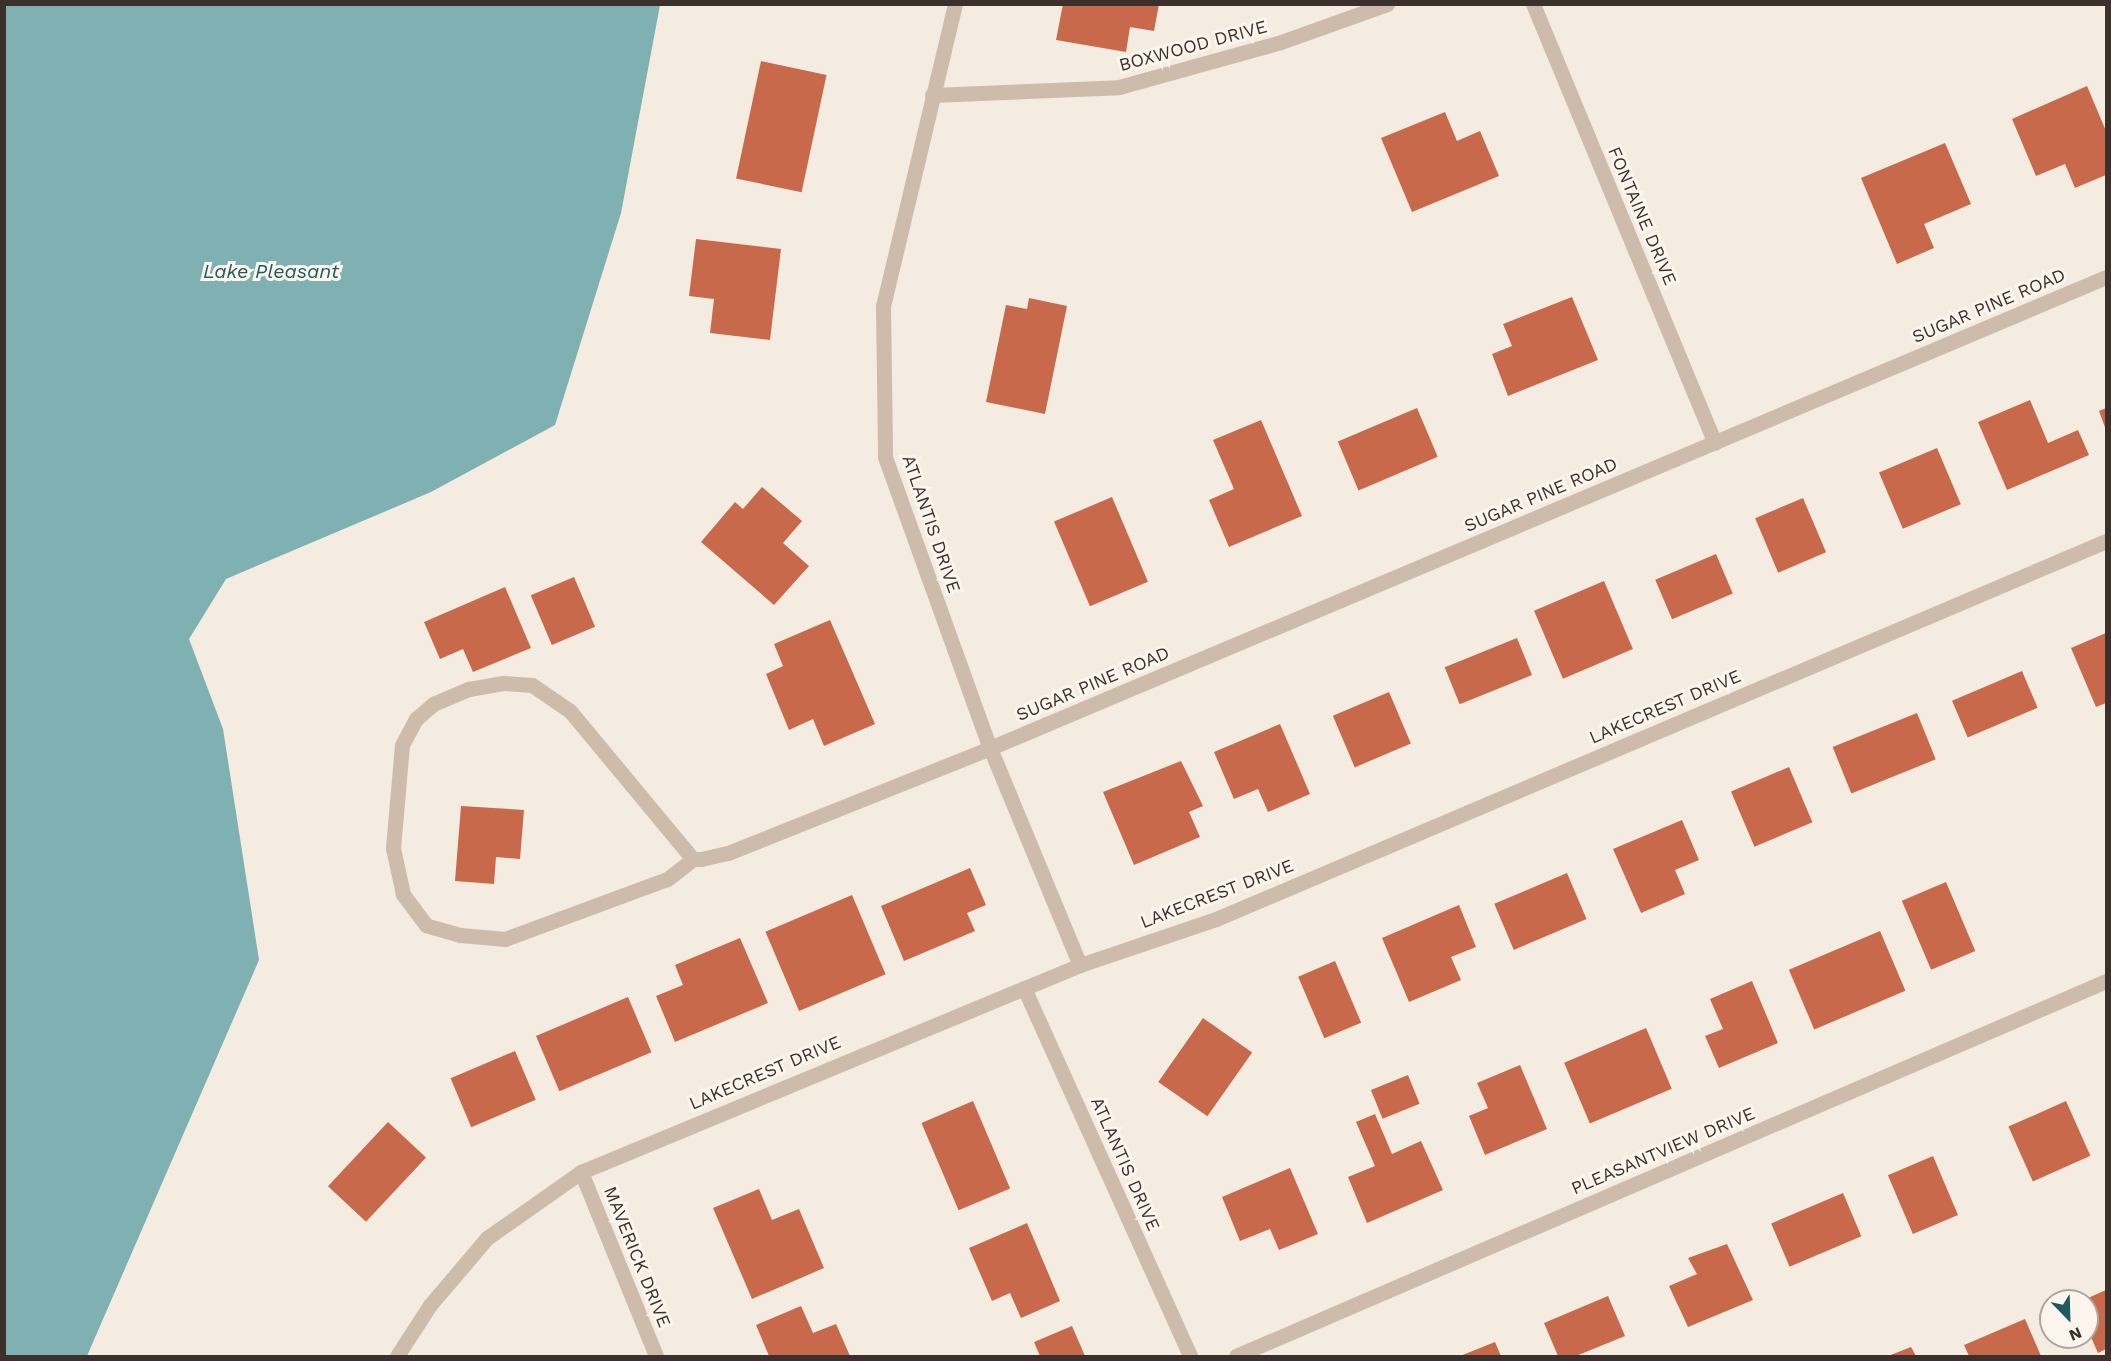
<!DOCTYPE html>
<html>
<head>
<meta charset="utf-8">
<style>
	body { margin:0 }
	#map { position:relative; width:2111px; height:1361px; overflow:hidden; background:#f4ebe1; font-family:"Work Sans",sans-serif }
	div>[style] { position:absolute }
	[style*='--x'] { left:calc(var(--x)*1px); top:calc(var(--y)*1px); width:calc(var(--w)*1px); rotate:calc(var(--a)*1deg) }
	.water>* { inset:0; background:#7fb0b2 }
	.building>* { inset:0; background:#c8694b; transform-origin:0 0 }
	.lane>* { height:15px; margin:-7.5px; padding:0 7.5px; transform-origin:7.5px; border-radius:7.5px; background:#cdbbac }
	.street>* { height:15px; margin:-7.5px; padding:0 7.5px; transform-origin:7.5px; border-radius:7.5px; background:#cdbbac }
	span { translate:-50% -50%; white-space:nowrap; text-align:center; line-height:1.15; -webkit-text-stroke:6px #fbf5ee; paint-order:stroke }
	.street-label { font-size:18px; color:#3b302b }
	.water-label { font-size:20px; color:#1f5a5e; font-style:italic }
	.frame { position:absolute; inset:0; border:6px solid #3b302b; pointer-events:none }
	.north { position:absolute; left:2039px; top:1289px; width:60px; height:60px; box-sizing:border-box; background:#fbf5ee; border:2px solid #aea6a0; border-radius:50%; rotate:157deg; font-size:16px; font-weight:700; line-height:24px; text-align:center; color:#3b302b }
	.north::after { content:''; display:block; margin:auto; width:21px; height:27px; background:#1f5a5e; clip-path:polygon(50% 0,100% 100%,50% 72%,0 100%) }
</style>
</head>
<body>
<div id="map">
	<div class="water">
		<i style="clip-path:polygon(5px 4px,660px 5px,621px 213px,555px 425px,431px 492px,226px 579px,189px 639px,223px 729px,259px 960px,87px 1356px,5px 1356px)"></i>
	</div>
	<div class="building">
		<i style="clip-path:polygon(1063px 4px,1159px 4px,1154px 31px,1130px 27px,1126px 52px,1056px 40px)"></i>
		<i style="left:761px;top:61px;width:67px;height:120px;rotate:12deg"></i>
		<i style="clip-path:polygon(2087px 86px,2106px 131px,2106px 175px,2075px 188px,2065px 164px,2036px 176px,2012px 119px)"></i>
		<i style="clip-path:polygon(1445px 112px,1457px 141px,1480px 131px,1499px 176px,1412px 212px,1381px 138px)"></i>
		<i style="clip-path:polygon(1945px 143px,1971px 204px,1924px 224px,1934px 248px,1897px 264px,1861px 178px)"></i>
		<i style="clip-path:polygon(696px 239px,781px 249px,770px 340px,710px 333px,714px 299px,689px 296px)"></i>
		<i style="clip-path:polygon(1572px 297px,1598px 360px,1508px 396px,1492px 354px,1512px 346px,1503px 324px)"></i>
		<i style="clip-path:polygon(1029px 298px,1067px 306px,1045px 414px,986px 402px,1006px 305px,1027px 309px)"></i>
		<i style="clip-path:polygon(2030px 400px,2048px 443px,2078px 430px,2089px 455px,2007px 490px,1978px 422px)"></i>
		<i style="left:1417px;top:408px;width:53px;height:86px;rotate:67deg"></i>
		<i style="clip-path:polygon(2106px 408px,2106px 430px,2099px 411px)"></i>
		<i style="clip-path:polygon(1261px 420px,1302px 516px,1229px 547px,1209px 500px,1234px 489px,1213px 440px)"></i>
		<i style="left:1937px;top:448px;width:61px;height:63px;rotate:67deg"></i>
		<i style="clip-path:polygon(762px 487px,802px 521px,783px 543px,809px 566px,774px 605px,701px 542px,735px 502px,743px 509px)"></i>
		<i style="left:1112px;top:497px;width:92px;height:63px;rotate:67deg"></i>
		<i style="left:1803px;top:498px;width:59px;height:52px;rotate:67deg"></i>
		<i style="left:1716px;top:554px;width:43px;height:66px;rotate:67deg"></i>
		<i style="left:574px;top:577px;width:54px;height:47px;rotate:67deg"></i>
		<i style="left:1604px;top:581px;width:74px;height:76px;rotate:67deg"></i>
		<i style="clip-path:polygon(505px 587px,531px 648px,473px 672px,463px 649px,440px 659px,424px 622px)"></i>
		<i style="clip-path:polygon(830px 620px,875px 724px,824px 746px,813px 719px,789px 730px,766px 674px,783px 666px,774px 644px)"></i>
		<i style="clip-path:polygon(2106px 633px,2106px 703px,2096px 707px,2071px 648px)"></i>
		<i style="left:1517px;top:638px;width:40px;height:78px;rotate:68deg"></i>
		<i style="left:2022px;top:671px;width:40px;height:76px;rotate:67deg"></i>
		<i style="left:1389px;top:692px;width:56px;height:61px;rotate:67deg"></i>
		<i style="left:1917px;top:713px;width:50px;height:91px;rotate:68deg"></i>
		<i style="clip-path:polygon(1280px 724px,1310px 794px,1268px 812px,1258px 789px,1234px 799px,1214px 752px)"></i>
		<i style="clip-path:polygon(1181px 761px,1203px 806px,1189px 812px,1200px 837px,1134px 865px,1103px 792px)"></i>
		<i style="left:1789px;top:767px;width:60px;height:63px;rotate:67deg"></i>
		<i style="clip-path:polygon(461px 806px,524px 810px,520px 859px,496px 857px,494px 884px,455px 881px)"></i>
		<i style="clip-path:polygon(1682px 820px,1699px 860px,1675px 870px,1685px 894px,1641px 913px,1613px 849px)"></i>
		<i style="clip-path:polygon(970px 868px,986px 905px,967px 913px,975px 931px,904px 961px,881px 906px)"></i>
		<i style="left:1567px;top:873px;width:50px;height:79px;rotate:67deg"></i>
		<i style="left:1946px;top:882px;width:75px;height:48px;rotate:67deg"></i>
		<i style="left:852px;top:895px;width:86px;height:94px;rotate:67deg"></i>
		<i style="clip-path:polygon(1459px 905px,1476px 947px,1451px 957px,1461px 980px,1409px 1002px,1382px 938px)"></i>
		<i style="left:1880px;top:931px;width:65px;height:99px;rotate:67deg"></i>
		<i style="clip-path:polygon(740px 938px,768px 1003px,675px 1042px,656px 996px,683px 985px,675px 965px)"></i>
		<i style="left:1335px;top:961px;width:67px;height:40px;rotate:67deg"></i>
		<i style="clip-path:polygon(1752px 981px,1778px 1043px,1719px 1068px,1705px 1036px,1723px 1029px,1710px 999px)"></i>
		<i style="left:628px;top:997px;width:60px;height:100px;rotate:67deg"></i>
		<i style="left:1203px;top:1018px;width:60px;height:78px;rotate:35deg"></i>
		<i style="left:1646px;top:1028px;width:66px;height:89px;rotate:67deg"></i>
		<i style="left:515px;top:1051px;width:53px;height:70px;rotate:67deg"></i>
		<i style="clip-path:polygon(1520px 1065px,1547px 1129px,1485px 1155px,1469px 1116px,1488px 1108px,1477px 1083px)"></i>
		<i style="left:1408px;top:1075px;width:31px;height:40px;rotate:68deg"></i>
		<i style="left:973px;top:1101px;width:95px;height:56px;rotate:67deg"></i>
		<i style="left:2066px;top:1101px;width:60px;height:63px;rotate:66deg"></i>
		<i style="clip-path:polygon(1375px 1114px,1392px 1154px,1421px 1141px,1443px 1190px,1367px 1223px,1348px 1177px,1375px 1166px,1356px 1122px)"></i>
		<i style="left:388px;top:1122px;width:52px;height:88px;rotate:43deg"></i>
		<i style="left:1933px;top:1156px;width:64px;height:49px;rotate:67deg"></i>
		<i style="clip-path:polygon(1290px 1168px,1318px 1234px,1279px 1250px,1270px 1229px,1240px 1241px,1222px 1197px)"></i>
		<i style="clip-path:polygon(759px 1189px,772px 1220px,799px 1209px,824px 1268px,752px 1299px,713px 1208px)"></i>
		<i style="left:1843px;top:1193px;width:47px;height:78px;rotate:67deg"></i>
		<i style="clip-path:polygon(1027px 1223px,1060px 1301px,1021px 1318px,1010px 1293px,992px 1301px,969px 1248px)"></i>
		<i style="clip-path:polygon(1727px 1244px,1753px 1300px,1688px 1327px,1669px 1286px,1697px 1274px,1688px 1258px)"></i>
		<i style="clip-path:polygon(2106px 1290px,2106px 1349px,2098px 1353px,2087px 1328px,2087px 1301px,2081px 1301px)"></i>
		<i style="clip-path:polygon(1608px 1296px,1625px 1336px,1576px 1356px,1558px 1356px,1544px 1323px)"></i>
		<i style="clip-path:polygon(801px 1306px,813px 1333px,836px 1324px,850px 1356px,769px 1356px,756px 1325px)"></i>
		<i style="clip-path:polygon(2025px 1319px,2041px 1356px,1969px 1356px,1964px 1345px)"></i>
		<i style="clip-path:polygon(1072px 1326px,1085px 1356px,1040px 1356px,1034px 1342px)"></i>
		<i style="clip-path:polygon(1495px 1342px,1501px 1356px,1460px 1356px)"></i>
		<i style="clip-path:polygon(1911px 1347px,1916px 1356px,1888px 1356px)"></i>
	</div>
	<div class="lane">
		<i style="--x:693;--y:859;--w:33;--a:142"></i>
		<i style="--x:667;--y:879;--w:173;--a:159.7"></i>
		<i style="--x:505;--y:939;--w:45;--a:-174.9"></i>
		<i style="--x:460;--y:935;--w:35;--a:-164"></i>
		<i style="--x:426;--y:925;--w:39;--a:-127"></i>
		<i style="--x:403;--y:894;--w:47;--a:-102.3"></i>
		<i style="--x:393;--y:848;--w:103;--a:-85"></i>
		<i style="--x:402;--y:745;--w:30;--a:-62"></i>
		<i style="--x:416;--y:719;--w:23;--a:-41"></i>
		<i style="--x:433;--y:704;--w:39;--a:-23"></i>
		<i style="--x:469;--y:689;--w:36;--a:-10"></i>
		<i style="--x:504;--y:683;--w:28;--a:4"></i>
		<i style="--x:532;--y:685;--w:46;--a:34.4"></i>
		<i style="--x:570;--y:711;--w:192;--a:50.3"></i>
		<i style="--x:693;--y:859;--w:8;--a:0"></i>
		<i style="--x:701;--y:859;--w:28;--a:-13"></i>
		<i style="--x:728;--y:853;--w:282;--a:-21.8"></i>
	</div>
	<div class="street">
		<i style="--x:955;--y:4;--w:310;--a:103.4"></i>
		<i style="--x:883;--y:306;--w:151;--a:89.2"></i>
		<i style="--x:885;--y:457;--w:309;--a:70.2"></i>
		<i style="--x:990;--y:748;--w:235;--a:67.5"></i>
		<i style="--x:1533;--y:4;--w:475;--a:67.5"></i>
		<i style="--x:932;--y:95;--w:187;--a:-2.4"></i>
		<i style="--x:1119;--y:87;--w:168;--a:-15.5"></i>
		<i style="--x:1281;--y:42;--w:113;--a:-19.7"></i>
		<i style="--x:990;--y:748;--w:1211;--a:-22.88"></i>
		<i style="--x:1024;--y:988;--w:404;--a:65.7"></i>
		<i style="--x:581;--y:1172;--w:199;--a:67.8"></i>
		<i style="--x:397;--y:1356;--w:61;--a:-57.1"></i>
		<i style="--x:430;--y:1305;--w:88;--a:-49.6"></i>
		<i style="--x:487;--y:1238;--w:115;--a:-35.1"></i>
		<i style="--x:581;--y:1172;--w:540;--a:-22.53"></i>
		<i style="--x:1080;--y:965;--w:144;--a:-18.7"></i>
		<i style="--x:1216;--y:919;--w:967;--a:-23.01"></i>
		<i style="--x:1236;--y:1356;--w:947;--a:-23.32"></i>
	</div>
	<div class="street-label">
		<span style="left:1193px;top:46px;rotate:-15deg">BOXWOOD DRIVE</span>
		<span style="left:1642px;top:216px;rotate:67deg">FONTAINE DRIVE</span>
		<span style="left:1989px;top:306px;rotate:-23deg">SUGAR PINE ROAD</span>
		<span style="left:1541px;top:495px;rotate:-23deg">SUGAR PINE ROAD</span>
		<span style="left:931px;top:524px;rotate:71deg">ATLANTIS DRIVE</span>
		<span style="left:1093px;top:684px;rotate:-23deg">SUGAR PINE ROAD</span>
		<span style="left:1665px;top:707px;rotate:-23deg">LAKECREST DRIVE</span>
		<span style="left:1217px;top:894px;rotate:-21deg">LAKECREST DRIVE</span>
		<span style="left:765px;top:1073px;rotate:-23deg">LAKECREST DRIVE</span>
		<span style="left:1663px;top:1151px;rotate:-23deg">PLEASANTVIEW DRIVE</span>
		<span style="left:1125px;top:1164px;rotate:66deg">ATLANTIS DRIVE</span>
		<span style="left:637px;top:1257px;rotate:68deg">MAVERICK DRIVE</span>
	</div>
	<div class="water-label">
		<span style="left:271px;top:271px">Lake Pleasant</span>
	</div>
	<div class="frame"></div>
	<div class="north">N</div>
</div>
</body>
</html>
